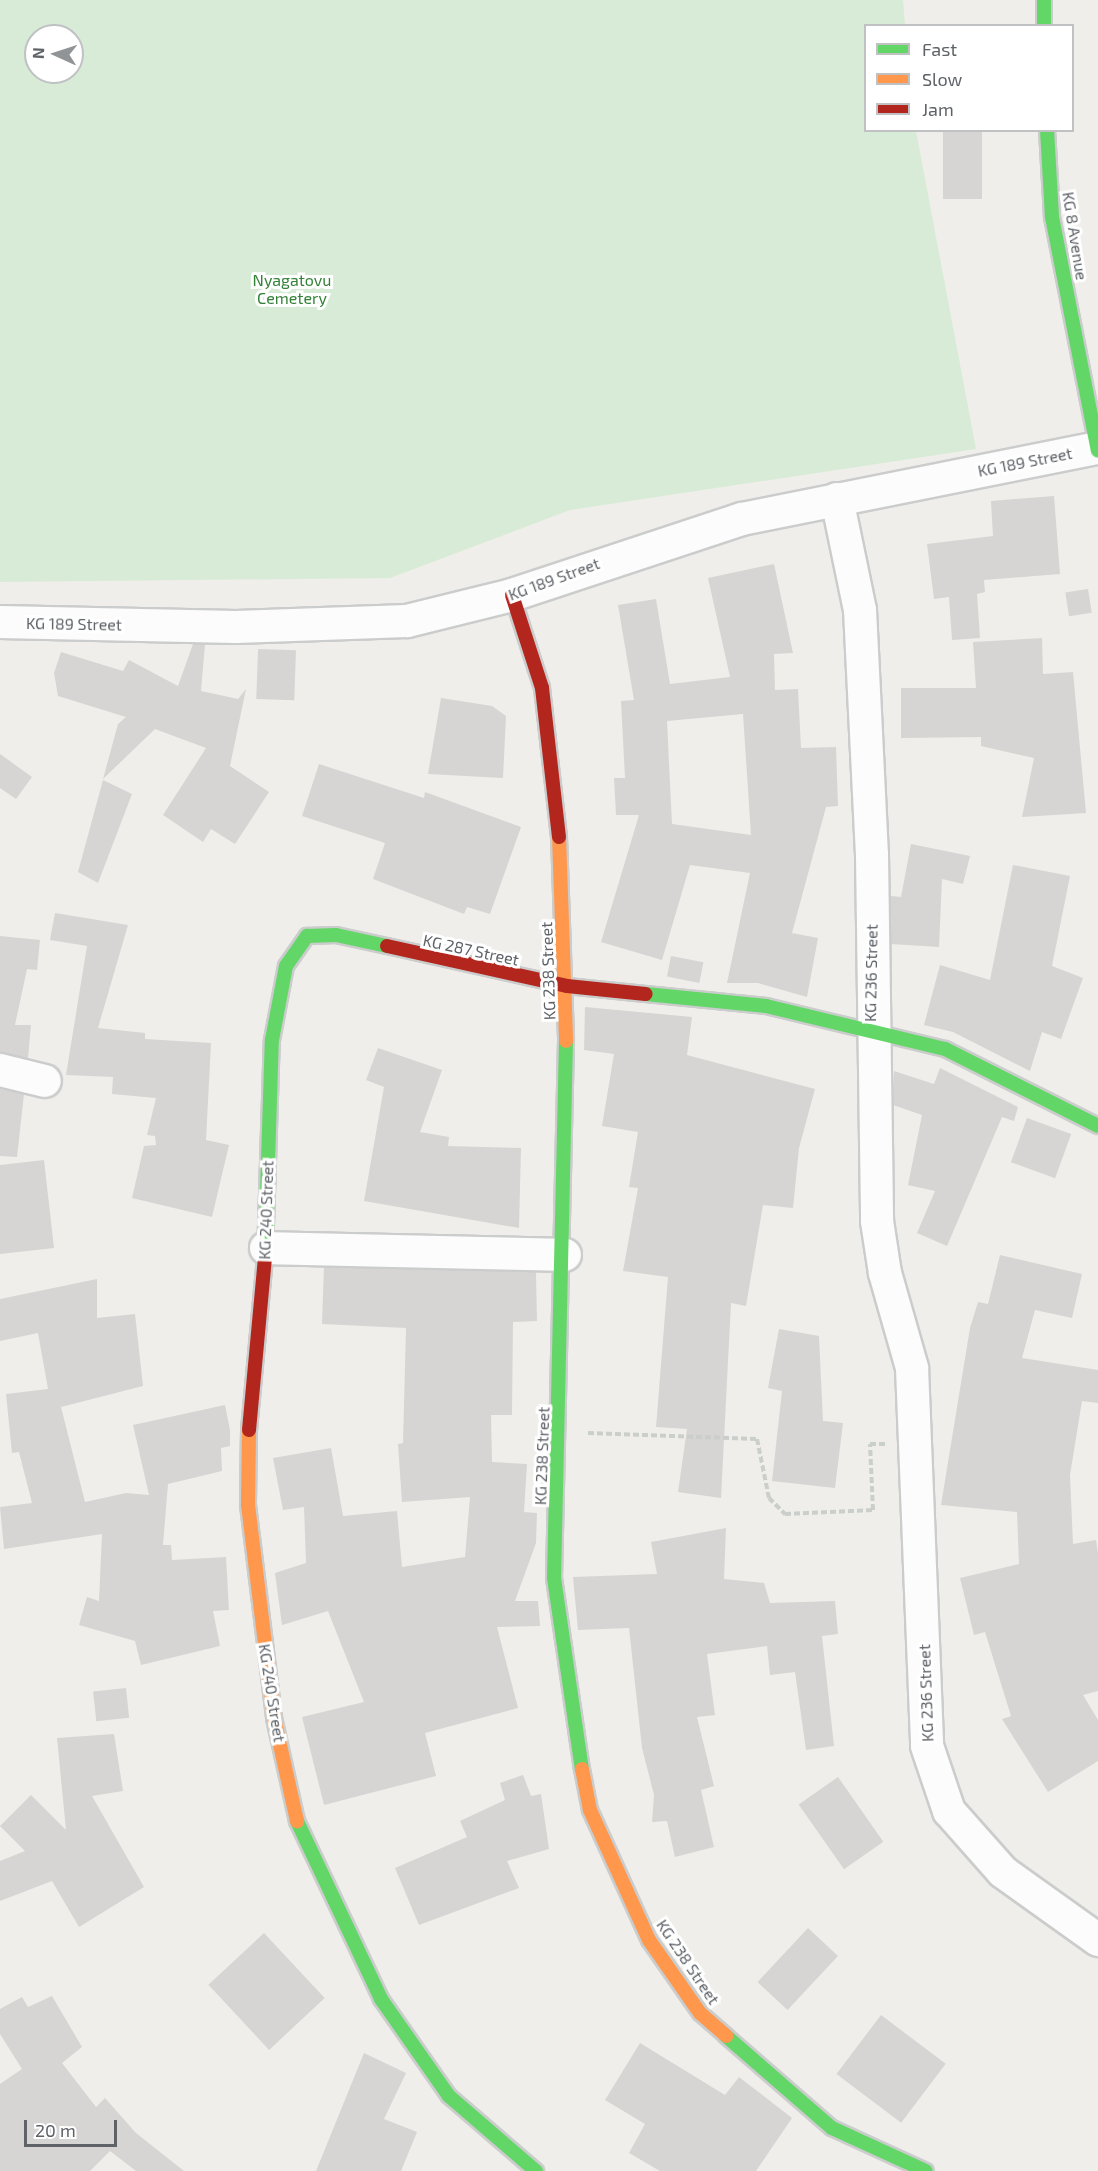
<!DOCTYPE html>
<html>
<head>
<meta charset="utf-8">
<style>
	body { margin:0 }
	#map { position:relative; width:1098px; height:2171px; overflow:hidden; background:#efeeea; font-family:"Exo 2",sans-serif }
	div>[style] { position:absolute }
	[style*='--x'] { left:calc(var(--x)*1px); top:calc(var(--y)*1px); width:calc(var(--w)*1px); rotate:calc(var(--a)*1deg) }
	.green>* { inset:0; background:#d8ebd6 }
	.building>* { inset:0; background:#d6d5d3; transform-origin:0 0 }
	.path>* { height:4px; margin-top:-2px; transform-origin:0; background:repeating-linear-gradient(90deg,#cacfcc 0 6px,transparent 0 9px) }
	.roads { filter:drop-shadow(2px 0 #cbcccc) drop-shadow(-2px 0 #cbcccc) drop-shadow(0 2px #cbcccc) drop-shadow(0 -2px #cbcccc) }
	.street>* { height:32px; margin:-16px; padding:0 16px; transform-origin:16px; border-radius:16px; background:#fdfcfc }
	.fast>* { height:14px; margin:-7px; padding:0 7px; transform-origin:7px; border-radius:7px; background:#63d668 }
	.slow>* { height:14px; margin:-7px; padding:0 7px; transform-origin:7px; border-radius:7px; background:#ff974d }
	.jam>* { height:14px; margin:-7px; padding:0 7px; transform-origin:7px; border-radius:7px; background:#b3261e }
	span { translate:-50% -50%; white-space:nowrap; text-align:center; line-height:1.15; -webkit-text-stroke:6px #fff; paint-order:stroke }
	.street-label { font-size:16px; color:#5f6368 }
	.park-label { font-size:16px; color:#348238 }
	.legend { position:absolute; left:864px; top:24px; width:210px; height:108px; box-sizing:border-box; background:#fff; border:2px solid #bfc1c3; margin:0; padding:8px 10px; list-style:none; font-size:18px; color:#5f6368 }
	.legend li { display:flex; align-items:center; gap:12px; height:30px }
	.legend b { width:30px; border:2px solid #bfc1c3 }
	.north { position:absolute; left:24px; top:24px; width:60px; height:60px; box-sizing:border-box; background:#fff; border:2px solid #bfc1c3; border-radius:50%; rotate:273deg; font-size:16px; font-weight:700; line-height:24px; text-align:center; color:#5f6368 }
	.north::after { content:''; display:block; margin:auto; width:21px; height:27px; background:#919496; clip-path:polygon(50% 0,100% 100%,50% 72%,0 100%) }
	.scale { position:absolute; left:24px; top:2120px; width:93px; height:27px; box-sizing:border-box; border:3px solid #5f6368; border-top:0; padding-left:8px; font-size:18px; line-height:21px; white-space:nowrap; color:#5f6368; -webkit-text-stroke:4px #fff; paint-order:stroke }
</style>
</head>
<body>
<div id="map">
	<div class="green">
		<i style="clip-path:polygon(evenodd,0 0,903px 0,905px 25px,866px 26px,866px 130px,916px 131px,976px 449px,570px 510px,390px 578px,0 582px,0 0,36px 36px,72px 36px,72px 72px,36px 72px,36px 36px)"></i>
	</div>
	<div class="building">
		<i style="left:943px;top:130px;width:39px;height:69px"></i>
		<i style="clip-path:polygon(1054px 496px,1060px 574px,984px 580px,985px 592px,977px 594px,980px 638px,952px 640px,949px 597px,934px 599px,927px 544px,993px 536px,991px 501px)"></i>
		<i style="clip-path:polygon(evenodd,774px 564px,793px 653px,774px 654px,775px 690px,798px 689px,801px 748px,836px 747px,838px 806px,826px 807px,792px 933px,818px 938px,807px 997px,758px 983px,727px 983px,750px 873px,690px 865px,662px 960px,601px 942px,639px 815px,616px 815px,614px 778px,625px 778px,621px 701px,634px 700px,618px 605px,656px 599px,670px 684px,730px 677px,708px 578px,774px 564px,743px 714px,751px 835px,672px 824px,667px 721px,743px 714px)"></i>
		<i style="left:1088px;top:589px;width:24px;height:23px;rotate:81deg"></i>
		<i style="clip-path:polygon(1042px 638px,1043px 674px,1073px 672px,1086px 813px,1022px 817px,1034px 758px,981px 746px,981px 737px,901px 738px,901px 688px,976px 688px,973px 642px)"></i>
		<i style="clip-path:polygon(193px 644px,205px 644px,201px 691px,238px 699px,246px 689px,230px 766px,269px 792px,235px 844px,211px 829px,203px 842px,163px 815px,206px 748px,155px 729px,103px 779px,118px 724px,126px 717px,58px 696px,54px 673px,61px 652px,123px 671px,129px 660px,178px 686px)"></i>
		<i style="left:258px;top:649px;width:38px;height:50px;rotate:2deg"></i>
		<i style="clip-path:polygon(441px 698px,492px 706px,506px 716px,503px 778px,428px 774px)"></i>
		<i style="clip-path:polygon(0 754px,32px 777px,16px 799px,0 788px)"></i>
		<i style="clip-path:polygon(319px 764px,424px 798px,425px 792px,521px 827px,490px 914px,467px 907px,464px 914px,373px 879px,385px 843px,302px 816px)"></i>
		<i style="clip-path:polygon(103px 780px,132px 794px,98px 883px,78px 872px)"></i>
		<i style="clip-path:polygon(911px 844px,970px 856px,963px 884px,942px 879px,939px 947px,891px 944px,891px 896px,901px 897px)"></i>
		<i style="clip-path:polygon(1013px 865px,1070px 876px,1052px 966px,1083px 978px,1061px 1039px,1042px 1032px,1030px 1071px,953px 1032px,924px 1025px,940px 965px,990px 980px)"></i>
		<i style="clip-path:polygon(55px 913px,128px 925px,98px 1028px,145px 1033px,145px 1039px,211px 1043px,206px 1140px,229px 1145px,212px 1217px,132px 1198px,144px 1146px,156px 1145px,155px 1136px,147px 1135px,156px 1098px,112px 1094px,113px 1077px,66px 1075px,87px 946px,50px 940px)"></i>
		<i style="clip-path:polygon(0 936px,40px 940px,37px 970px,27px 969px,15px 1025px,31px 1025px,28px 1058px,0 1053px)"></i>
		<i style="left:671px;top:956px;width:33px;height:21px;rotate:11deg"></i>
		<i style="clip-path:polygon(585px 1007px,692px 1017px,687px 1055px,815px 1089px,799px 1148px,793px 1208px,763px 1205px,746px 1306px,731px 1303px,721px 1498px,678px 1492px,687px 1429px,656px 1427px,668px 1277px,623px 1271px,638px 1188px,629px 1187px,638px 1132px,602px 1126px,614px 1054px,584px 1050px)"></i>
		<i style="clip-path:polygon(378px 1048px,442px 1070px,420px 1132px,449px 1137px,448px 1146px,521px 1148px,519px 1228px,364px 1201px,384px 1087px,366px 1080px)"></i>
		<i style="clip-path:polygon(940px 1068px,1018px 1107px,1014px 1121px,1002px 1117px,947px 1246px,917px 1233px,935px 1191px,908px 1185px,922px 1115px,893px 1105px,894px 1071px,934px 1084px)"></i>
		<i style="clip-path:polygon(0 1089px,24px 1094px,17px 1157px,0 1156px)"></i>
		<i style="left:1027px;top:1118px;width:47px;height:47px;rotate:20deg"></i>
		<i style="clip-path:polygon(44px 1160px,54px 1248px,0 1254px,0 1165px)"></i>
		<i style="clip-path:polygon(1000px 1255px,1082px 1274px,1072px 1318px,1035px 1310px,1022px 1358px,1098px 1370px,1098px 1403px,1082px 1401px,1070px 1475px,1073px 1544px,1096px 1540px,1098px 1554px,1098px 1691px,1083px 1695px,1098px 1720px,1098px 1761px,1048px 1792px,1002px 1719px,1011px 1716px,985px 1632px,974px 1635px,960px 1578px,1019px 1564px,1017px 1512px,941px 1505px,970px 1328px,978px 1302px,988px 1304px)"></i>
		<i style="clip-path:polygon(324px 1267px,536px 1272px,537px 1321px,513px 1322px,512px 1415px,491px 1415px,492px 1462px,527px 1464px,524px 1512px,537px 1513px,536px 1543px,515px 1601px,538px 1601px,540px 1626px,497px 1627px,518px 1708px,425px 1733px,436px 1776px,324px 1805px,302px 1717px,364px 1702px,328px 1611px,282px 1625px,275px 1573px,306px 1563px,304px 1507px,283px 1510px,273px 1458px,331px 1448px,343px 1516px,397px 1511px,402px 1567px,465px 1557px,470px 1497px,402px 1502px,398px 1444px,403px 1443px,406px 1328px,322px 1324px)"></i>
		<i style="clip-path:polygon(97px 1279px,97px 1318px,135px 1314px,143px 1386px,61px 1407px,85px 1502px,126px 1493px,149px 1495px,133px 1425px,225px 1405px,230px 1430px,230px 1446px,221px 1448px,222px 1471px,168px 1484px,163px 1545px,171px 1545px,172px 1560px,226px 1557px,229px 1610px,213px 1611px,220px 1646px,141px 1665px,135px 1641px,79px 1625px,87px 1597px,99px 1601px,102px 1534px,4px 1549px,0 1507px,32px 1503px,19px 1452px,12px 1453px,6px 1394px,48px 1389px,38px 1333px,0 1341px,0 1299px)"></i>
		<i style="clip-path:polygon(779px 1329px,819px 1336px,823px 1421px,843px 1423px,835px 1488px,772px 1481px,782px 1391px,768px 1388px)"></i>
		<i style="clip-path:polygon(726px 1528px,724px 1579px,764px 1583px,770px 1603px,835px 1601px,838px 1634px,822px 1636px,834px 1746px,806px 1750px,795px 1672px,770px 1675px,767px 1646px,707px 1654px,715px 1715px,697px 1717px,714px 1786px,701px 1790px,714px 1847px,675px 1857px,667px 1821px,652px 1822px,654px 1795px,642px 1748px,629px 1628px,578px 1630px,573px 1577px,657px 1574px,651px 1542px)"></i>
		<i style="left:126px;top:1688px;width:30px;height:33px;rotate:84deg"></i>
		<i style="clip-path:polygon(114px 1734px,123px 1791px,92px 1796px,144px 1887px,79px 1927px,52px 1881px,0 1901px,0 1861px,25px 1851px,0 1826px,31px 1795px,66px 1830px,57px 1738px)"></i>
		<i style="clip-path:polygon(523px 1775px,531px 1796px,541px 1794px,549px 1849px,507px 1861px,519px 1888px,419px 1925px,395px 1868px,467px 1837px,460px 1821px,505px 1800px,500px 1783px)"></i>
		<i style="left:838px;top:1777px;width:79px;height:48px;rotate:55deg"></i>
		<i style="left:808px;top:1928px;width:41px;height:74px;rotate:43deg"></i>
		<i style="left:264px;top:1933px;width:89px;height:76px;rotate:47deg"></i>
		<i style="clip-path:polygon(52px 1996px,82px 2047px,62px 2063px,96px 2107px,105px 2098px,136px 2133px,184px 2171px,136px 2171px,110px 2151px,90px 2171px,0 2171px,0 2084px,22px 2069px,0 2034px,0 2009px,22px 1997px,28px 2007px)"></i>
		<i style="left:881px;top:2015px;width:81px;height:74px;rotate:37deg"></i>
		<i style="clip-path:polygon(640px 2043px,725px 2095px,739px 2077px,792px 2118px,756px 2171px,660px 2171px,629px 2153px,645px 2124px,605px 2100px)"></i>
		<i style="clip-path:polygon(364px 2053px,406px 2073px,384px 2119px,417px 2132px,401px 2171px,316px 2171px)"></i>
	</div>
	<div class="path">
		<i style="--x:588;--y:1433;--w:169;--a:2"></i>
		<i style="--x:757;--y:1439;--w:60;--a:78.5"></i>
		<i style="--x:769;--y:1498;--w:23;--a:45"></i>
		<i style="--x:785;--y:1514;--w:88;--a:-2.6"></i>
		<i style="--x:873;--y:1510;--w:66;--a:-92.6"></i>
		<i style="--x:870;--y:1444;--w:15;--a:0"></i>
	</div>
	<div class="roads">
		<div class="street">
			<i style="--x:837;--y:499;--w:113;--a:78.3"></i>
			<i style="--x:860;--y:610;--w:245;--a:87.2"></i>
			<i style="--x:872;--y:855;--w:366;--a:89.2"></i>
			<i style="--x:877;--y:1221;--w:53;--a:81.3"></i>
			<i style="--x:885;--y:1273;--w:99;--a:74.1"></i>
			<i style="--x:912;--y:1368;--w:378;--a:87.7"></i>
			<i style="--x:927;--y:1746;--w:69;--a:71.3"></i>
			<i style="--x:949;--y:1811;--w:81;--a:48.5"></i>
			<i style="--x:1003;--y:1872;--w:117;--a:35.6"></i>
			<i style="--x:0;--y:622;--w:236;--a:1.2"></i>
			<i style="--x:236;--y:627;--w:171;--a:-2"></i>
			<i style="--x:407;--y:621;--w:108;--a:-13.9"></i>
			<i style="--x:512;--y:595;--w:242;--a:-18.3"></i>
			<i style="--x:742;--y:519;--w:362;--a:-11.3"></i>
			<i style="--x:0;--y:1070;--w:46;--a:13.7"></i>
			<i style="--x:266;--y:1248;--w:299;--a:1.3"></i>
		</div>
		<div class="fast">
			<i style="--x:1044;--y:0;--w:26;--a:90"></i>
			<i style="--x:1047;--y:130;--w:87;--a:86.7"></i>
			<i style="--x:1052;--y:217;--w:238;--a:78.9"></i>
			<i style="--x:646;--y:994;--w:121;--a:5.7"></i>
			<i style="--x:766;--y:1006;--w:184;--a:13.5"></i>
			<i style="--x:945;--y:1049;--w:171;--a:26.7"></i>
			<i style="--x:566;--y:1041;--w:537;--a:91.28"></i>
			<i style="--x:554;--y:1578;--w:193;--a:81.7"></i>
			<i style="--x:265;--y:1257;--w:217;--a:-88.2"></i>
			<i style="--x:272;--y:1040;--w:75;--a:-79.3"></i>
			<i style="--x:286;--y:966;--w:37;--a:-55"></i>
			<i style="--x:307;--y:936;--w:29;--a:-2"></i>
			<i style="--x:336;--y:935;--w:52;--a:12.2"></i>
			<i style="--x:297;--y:1821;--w:197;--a:64.7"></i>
			<i style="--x:381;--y:1999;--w:118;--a:55"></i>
			<i style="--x:449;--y:2096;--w:115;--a:40.8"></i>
			<i style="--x:726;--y:2036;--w:140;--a:41"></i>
			<i style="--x:832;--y:2128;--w:103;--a:24.6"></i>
		</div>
		<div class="slow">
			<i style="--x:559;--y:837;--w:204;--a:88"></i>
			<i style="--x:249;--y:1430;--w:75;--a:90.8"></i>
			<i style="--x:248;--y:1505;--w:215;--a:83"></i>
			<i style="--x:274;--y:1718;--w:106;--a:77.4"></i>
			<i style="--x:582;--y:1769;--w:42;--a:79"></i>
			<i style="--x:590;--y:1810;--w:143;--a:65.6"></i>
			<i style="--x:649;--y:1940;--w:89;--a:55.1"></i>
			<i style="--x:700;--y:2013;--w:35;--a:41"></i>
		</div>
		<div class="jam">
			<i style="--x:512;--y:595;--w:98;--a:72.1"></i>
			<i style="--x:542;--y:688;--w:150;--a:83.5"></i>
			<i style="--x:387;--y:946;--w:184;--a:12.5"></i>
			<i style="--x:567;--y:986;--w:79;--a:5.8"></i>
			<i style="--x:249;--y:1430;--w:174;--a:-84.7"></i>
		</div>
	</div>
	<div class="street-label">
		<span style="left:1075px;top:236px;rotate:81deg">KG 8 Avenue</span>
		<span style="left:1025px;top:462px;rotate:-11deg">KG 189 Street</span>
		<span style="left:554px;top:579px;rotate:-20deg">KG 189 Street</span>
		<span style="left:74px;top:624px;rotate:1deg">KG 189 Street</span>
		<span style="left:471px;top:950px;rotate:12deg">KG 287 Street</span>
		<span style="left:548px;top:971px;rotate:-92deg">KG 238 Street</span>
		<span style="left:871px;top:973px;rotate:-89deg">KG 236 Street</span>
		<span style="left:266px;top:1210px;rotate:-88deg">KG 240 Street</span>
		<span style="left:542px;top:1456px;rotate:-88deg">KG 238 Street</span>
		<span style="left:272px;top:1693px;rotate:81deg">KG 240 Street</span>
		<span style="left:926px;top:1693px;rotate:-92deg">KG 236 Street</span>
		<span style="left:688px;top:1962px;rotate:56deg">KG 238 Street</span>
	</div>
	<div class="park-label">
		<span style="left:292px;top:289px">Nyagatovu<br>Cemetery</span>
	</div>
	<ul class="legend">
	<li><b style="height:8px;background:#63d668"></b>Fast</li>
	<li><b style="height:8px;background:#ff974d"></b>Slow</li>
	<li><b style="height:8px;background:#b3261e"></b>Jam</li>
	</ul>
	<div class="north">N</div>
	<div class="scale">20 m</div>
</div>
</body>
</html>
